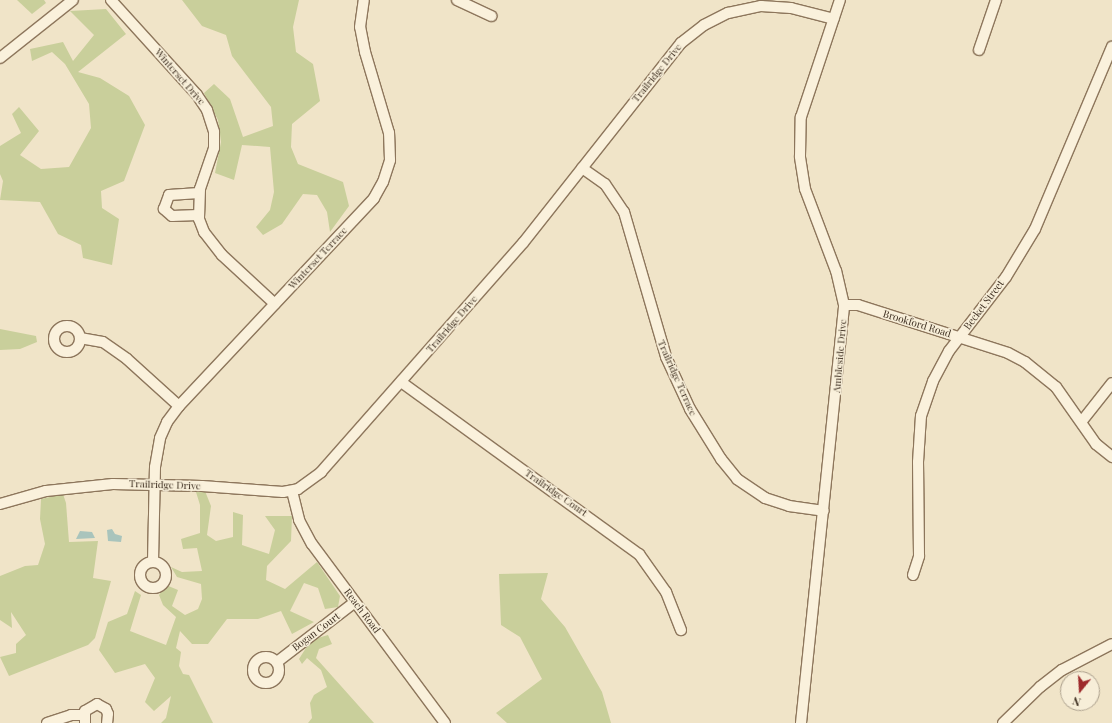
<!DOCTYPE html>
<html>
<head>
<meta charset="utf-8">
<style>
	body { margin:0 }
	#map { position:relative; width:1112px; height:723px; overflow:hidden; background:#f0e4c8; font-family:"Playfair Display",serif }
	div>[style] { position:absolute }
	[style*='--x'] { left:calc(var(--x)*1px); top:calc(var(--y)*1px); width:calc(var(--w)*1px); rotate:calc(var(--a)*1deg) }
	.green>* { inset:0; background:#c9cf9b }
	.water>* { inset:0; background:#a9c4bc }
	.roads { filter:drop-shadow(1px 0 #8d765c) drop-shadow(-1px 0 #8d765c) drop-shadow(0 1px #8d765c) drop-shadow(0 -1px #8d765c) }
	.minor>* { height:10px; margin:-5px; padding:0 5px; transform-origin:5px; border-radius:5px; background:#faf1dc }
	.minor>.ring { margin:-5px; padding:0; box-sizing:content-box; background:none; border:10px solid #faf1dc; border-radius:50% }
	span { translate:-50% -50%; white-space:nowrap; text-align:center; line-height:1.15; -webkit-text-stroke:3px #f7eed8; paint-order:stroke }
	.street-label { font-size:10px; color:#3d2e20 }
	.north { position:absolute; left:1060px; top:671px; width:40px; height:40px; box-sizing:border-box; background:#f7eed8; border:1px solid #ada18e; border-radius:50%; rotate:198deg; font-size:11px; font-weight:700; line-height:16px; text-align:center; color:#3d2e20 }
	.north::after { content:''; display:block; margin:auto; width:14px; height:18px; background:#9e2a2b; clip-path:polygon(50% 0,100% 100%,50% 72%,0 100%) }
</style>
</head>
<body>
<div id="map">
	<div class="green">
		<i style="clip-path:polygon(17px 0,44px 0,46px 3px,32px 14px)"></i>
		<i style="clip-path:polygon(182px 0,299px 0,293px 27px,296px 52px,313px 64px,320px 101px,292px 124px,291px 147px,298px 164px,343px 182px,349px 206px,330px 232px,327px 212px,317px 195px,303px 194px,282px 224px,263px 235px,256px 227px,270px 210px,274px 192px,270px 147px,242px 145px,234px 180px,215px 173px,221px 142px,218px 120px,204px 93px,214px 84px,230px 99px,243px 137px,273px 126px,271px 107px,232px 56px,226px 35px,202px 26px)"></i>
		<i style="clip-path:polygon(106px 9px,126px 34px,78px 72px,100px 78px,129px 96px,145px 125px,124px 181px,101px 191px,102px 208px,119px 219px,112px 265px,83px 258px,81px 245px,58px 234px,40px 202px,0 200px,3px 181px,0 174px,0 146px,21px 133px,12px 114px,19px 107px,39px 131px,20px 155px,41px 169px,69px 167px,91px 128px,89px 104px,65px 64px,52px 52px,32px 61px,30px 49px,63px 42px,73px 61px,94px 35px,70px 11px)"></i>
		<i style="clip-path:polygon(0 329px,36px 336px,37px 342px,20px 349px,0 350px)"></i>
		<i style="clip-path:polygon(205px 491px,211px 506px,207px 535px,216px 541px,233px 537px,233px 512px,243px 515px,242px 545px,269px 554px,275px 530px,265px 516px,292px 516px,291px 541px,267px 566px,266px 580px,285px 589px,317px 562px,340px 596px,338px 607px,325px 609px,318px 588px,304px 583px,290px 611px,314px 622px,292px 634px,281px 611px,258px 619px,227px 619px,208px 644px,192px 644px,180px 631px,176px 648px,181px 652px,179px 666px,183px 674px,189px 675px,213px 723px,161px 723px,166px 718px,171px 696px,154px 711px,145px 702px,155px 678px,145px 664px,115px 673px,99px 650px,108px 622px,127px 614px,135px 591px,141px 595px,130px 631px,166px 645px,176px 617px,163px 605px,159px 595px,166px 585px,178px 590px,172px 606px,185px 615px,198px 609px,202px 599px,201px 584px,177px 577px,171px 567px,182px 572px,202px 571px,197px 548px,183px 549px,181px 539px,200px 533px,200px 505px,196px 492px)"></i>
		<i style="clip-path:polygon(63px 494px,66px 503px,69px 542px,98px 541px,93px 578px,111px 581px,95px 638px,88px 645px,9px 676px,0 657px,16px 653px,16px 644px,26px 635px,11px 612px,12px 628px,0 620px,0 576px,25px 566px,38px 565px,45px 544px,40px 519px,41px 499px)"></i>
		<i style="clip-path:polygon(548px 573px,541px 599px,565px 627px,602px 692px,611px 723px,507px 723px,496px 713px,542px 679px,520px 637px,501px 625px,499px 574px)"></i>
		<i style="clip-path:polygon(328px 635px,332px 644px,319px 649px,316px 658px,374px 723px,308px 723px,312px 718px,310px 703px,314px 695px,327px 687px,321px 670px,307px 658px,302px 664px,299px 659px,311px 640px)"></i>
	</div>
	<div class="water">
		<i style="clip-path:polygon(112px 529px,115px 534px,122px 536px,121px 542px,108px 541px,107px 530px)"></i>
		<i style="clip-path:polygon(80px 531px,92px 532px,95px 538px,76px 539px)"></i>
	</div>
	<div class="roads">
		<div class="minor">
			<i style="--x:111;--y:0;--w:128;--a:47.8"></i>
			<i style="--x:197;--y:95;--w:18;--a:56"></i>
			<i style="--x:207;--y:110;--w:23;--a:72"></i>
			<i style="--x:214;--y:132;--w:16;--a:90"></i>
			<i style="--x:214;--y:148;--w:43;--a:108.9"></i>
			<i style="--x:200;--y:189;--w:30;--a:92"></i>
			<i style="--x:199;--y:219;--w:14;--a:69"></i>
			<i style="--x:204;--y:232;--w:29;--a:52"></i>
			<i style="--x:222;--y:255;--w:72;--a:42.8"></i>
			<i style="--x:457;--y:0;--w:38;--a:25"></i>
			<i style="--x:979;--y:50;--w:53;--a:-71.2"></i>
			<i style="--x:0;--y:58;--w:93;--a:-38.5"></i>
			<i style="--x:582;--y:168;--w:28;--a:35"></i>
			<i style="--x:605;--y:184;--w:34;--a:56"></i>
			<i style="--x:624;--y:212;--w:151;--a:73.8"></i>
			<i style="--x:666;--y:357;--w:57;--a:65.2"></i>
			<i style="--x:690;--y:409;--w:59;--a:58.2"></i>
			<i style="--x:721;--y:459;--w:26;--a:51"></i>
			<i style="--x:737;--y:479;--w:34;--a:34"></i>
			<i style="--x:765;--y:498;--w:25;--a:18"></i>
			<i style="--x:789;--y:506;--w:35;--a:8"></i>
			<i style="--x:198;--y:215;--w:26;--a:178"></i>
			<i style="--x:172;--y:216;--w:11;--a:-139"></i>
			<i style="--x:164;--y:209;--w:15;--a:-70"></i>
			<i style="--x:169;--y:195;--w:30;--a:-4"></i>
			<i style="--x:844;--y:305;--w:14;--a:0"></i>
			<i style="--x:858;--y:305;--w:157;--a:17.7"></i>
			<i style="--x:1008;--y:353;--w:19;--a:28"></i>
			<i style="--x:1025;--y:362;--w:40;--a:39"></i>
			<i style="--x:1056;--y:387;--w:70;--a:54.9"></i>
			<i style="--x:1096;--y:444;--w:21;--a:39"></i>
			<i class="ring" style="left:54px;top:326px;width:16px;height:16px"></i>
			<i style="--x:80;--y:338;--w:23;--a:10"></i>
			<i style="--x:103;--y:342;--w:29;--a:35"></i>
			<i style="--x:127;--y:359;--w:70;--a:42.1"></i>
			<i style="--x:401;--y:382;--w:294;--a:35.9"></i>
			<i style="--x:639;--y:554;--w:47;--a:54.6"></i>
			<i style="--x:666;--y:592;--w:41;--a:68.5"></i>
			<i style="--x:1082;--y:421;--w:48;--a:-51.7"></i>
			<i style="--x:292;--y:491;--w:30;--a:76"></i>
			<i style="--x:299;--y:520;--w:27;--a:62"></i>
			<i style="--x:312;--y:544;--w:223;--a:53.4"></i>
			<i style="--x:0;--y:504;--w:48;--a:-15.8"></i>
			<i style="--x:46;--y:491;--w:67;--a:-6"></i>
			<i style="--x:113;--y:484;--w:89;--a:1.3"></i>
			<i style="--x:202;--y:486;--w:81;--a:4.2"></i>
			<i style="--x:283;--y:492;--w:15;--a:-11"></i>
			<i style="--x:298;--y:489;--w:29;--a:-36"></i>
			<i style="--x:321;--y:472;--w:305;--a:-48.6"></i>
			<i style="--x:523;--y:243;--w:255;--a:-51.7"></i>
			<i style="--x:681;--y:43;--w:29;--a:-38"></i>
			<i style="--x:704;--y:25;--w:27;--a:-27"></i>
			<i style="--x:728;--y:13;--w:34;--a:-12"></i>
			<i style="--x:761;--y:6;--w:30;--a:4"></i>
			<i style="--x:791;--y:8;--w:44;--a:14.3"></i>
			<i style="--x:153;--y:562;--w:95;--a:-88.8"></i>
			<i style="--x:155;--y:467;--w:29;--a:-80"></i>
			<i style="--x:160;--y:438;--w:17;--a:-66"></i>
			<i style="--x:167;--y:422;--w:20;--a:-53"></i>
			<i style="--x:179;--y:406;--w:285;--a:-46.8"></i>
			<i style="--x:374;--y:198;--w:18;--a:-61"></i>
			<i style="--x:383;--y:182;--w:23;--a:-72"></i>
			<i style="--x:390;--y:160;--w:27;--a:-92"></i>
			<i style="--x:389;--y:133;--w:84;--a:-106.5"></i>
			<i style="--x:365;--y:52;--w:25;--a:-101"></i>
			<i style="--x:360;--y:27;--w:27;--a:-82"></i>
			<i class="ring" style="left:140px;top:562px;width:16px;height:16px"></i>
			<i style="--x:913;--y:575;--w:20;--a:-72"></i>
			<i style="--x:919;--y:556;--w:94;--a:-90.6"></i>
			<i style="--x:918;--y:462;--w:46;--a:-86.3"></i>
			<i style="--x:921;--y:416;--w:37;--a:-71"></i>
			<i style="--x:933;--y:381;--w:34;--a:-62"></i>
			<i style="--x:949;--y:351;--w:93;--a:-52.4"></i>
			<i style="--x:1006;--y:277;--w:56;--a:-58.9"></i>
			<i style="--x:1035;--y:229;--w:198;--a:-67.1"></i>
			<i class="ring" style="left:253px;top:657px;width:16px;height:16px"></i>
			<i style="--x:277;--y:662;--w:98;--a:-37.6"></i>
			<i style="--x:47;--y:723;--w:25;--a:-18"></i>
			<i style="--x:71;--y:715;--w:12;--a:0"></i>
			<i style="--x:85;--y:723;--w:12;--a:-90"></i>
			<i style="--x:85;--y:711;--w:14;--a:-30"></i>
			<i style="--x:97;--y:704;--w:10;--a:29"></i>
			<i style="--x:106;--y:709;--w:5;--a:68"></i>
			<i style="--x:108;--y:714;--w:9;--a:96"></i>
			<i style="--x:801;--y:723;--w:420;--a:-84.1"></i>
			<i style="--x:844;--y:305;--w:35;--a:-103"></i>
			<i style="--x:836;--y:271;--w:88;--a:-110.7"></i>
			<i style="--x:805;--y:189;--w:33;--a:-99"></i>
			<i style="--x:800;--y:156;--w:39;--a:-89"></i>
			<i style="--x:801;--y:117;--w:123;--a:-71.6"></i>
			<i style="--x:1003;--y:723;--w:52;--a:-44.2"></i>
			<i style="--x:1040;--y:687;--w:28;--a:-38"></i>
			<i style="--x:1062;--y:670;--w:56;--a:-27.5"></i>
		</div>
	</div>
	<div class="street-label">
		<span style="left:657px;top:73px;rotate:-51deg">Trailridge Drive</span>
		<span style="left:180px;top:77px;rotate:49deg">Winterset Drive</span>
		<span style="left:318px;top:258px;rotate:-47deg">Winterset Terrace</span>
		<span style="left:984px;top:305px;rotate:-53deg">Becket Street</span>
		<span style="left:452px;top:324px;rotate:-49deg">Trailridge Drive</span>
		<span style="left:917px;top:324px;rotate:17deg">Brookford Road</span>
		<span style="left:840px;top:356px;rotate:-85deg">Ambleside Drive</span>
		<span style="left:677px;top:378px;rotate:66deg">Trailridge Terrace</span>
		<span style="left:165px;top:485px;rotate:2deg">Trailridge Drive</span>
		<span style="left:556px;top:493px;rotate:35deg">Trailridge Court</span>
		<span style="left:362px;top:611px;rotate:53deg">Reach Road</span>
		<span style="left:316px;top:632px;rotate:-37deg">Bogan Court</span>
	</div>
	<div class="north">N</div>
</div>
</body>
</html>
